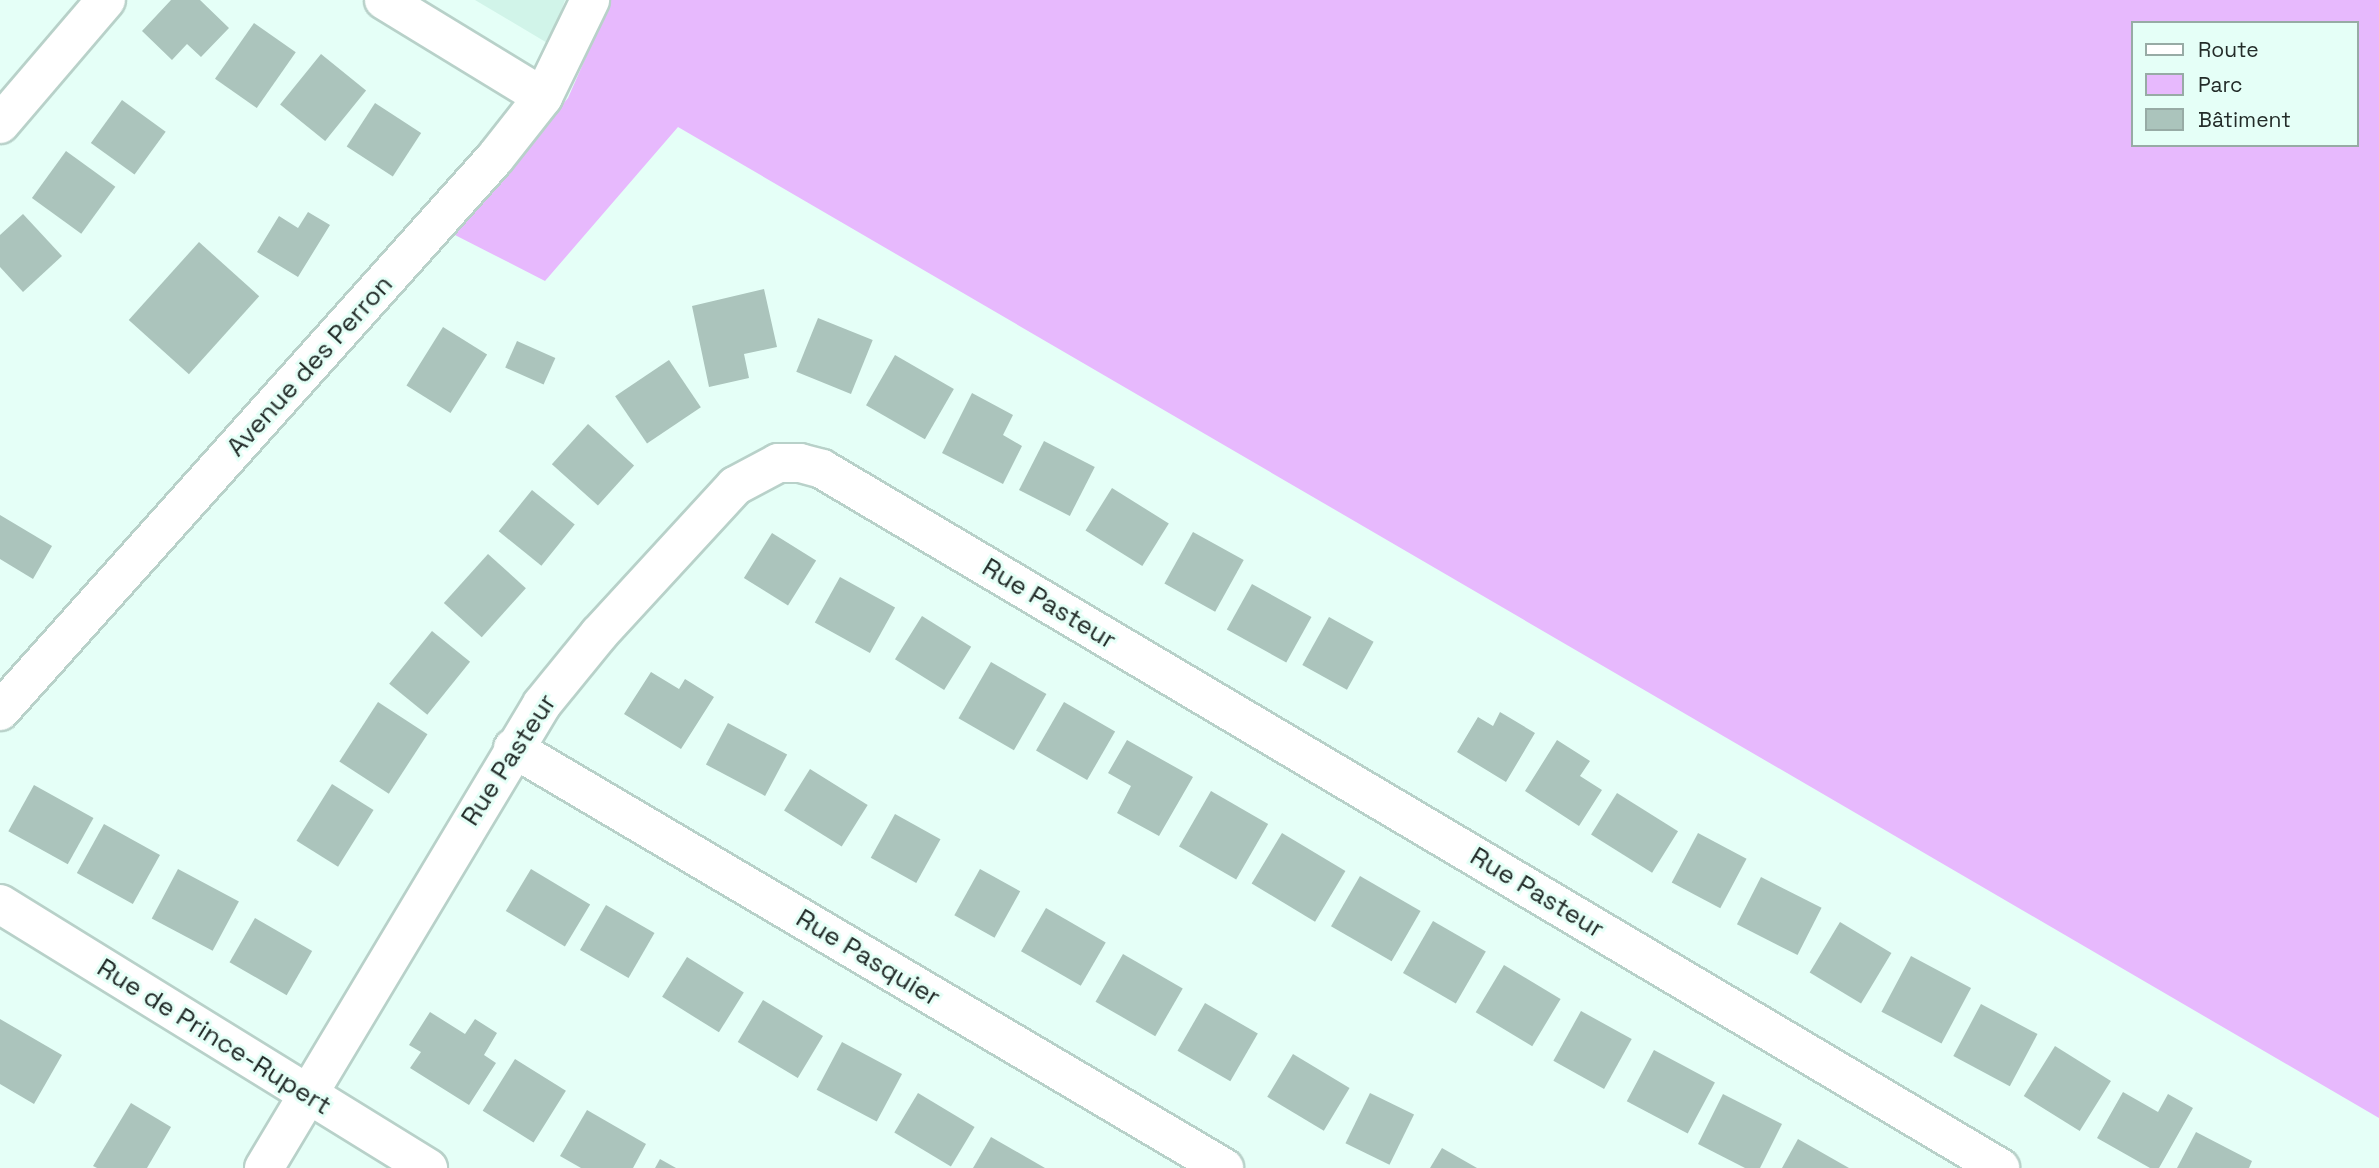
<!DOCTYPE html>
<html>
<head>
<meta charset="utf-8">
<style>
	body { margin:0 }
	#map { position:relative; width:2379px; height:1168px; overflow:hidden; background:#e5fff7; font-family:"Space Grotesk",sans-serif }
	div>[style] { position:absolute }
	[style*='--x'] { left:calc(var(--x)*1px); top:calc(var(--y)*1px); width:calc(var(--w)*1px); rotate:calc(var(--a)*1deg) }
	.built>* { inset:0; background:#d1f4e9 }
	.green>* { inset:0; background:#e7b9fd }
	.building>* { inset:0; background:#abc4bc; transform-origin:0 0 }
	.roads { filter:drop-shadow(2px 0 #b8d1c9) drop-shadow(-2px 0 #b8d1c9) drop-shadow(0 2px #b8d1c9) drop-shadow(0 -2px #b8d1c9) }
	.minor>* { height:38px; margin:-19px; padding:0 19px; transform-origin:19px; border-radius:19px; background:#fff }
	span { translate:-50% -50%; white-space:nowrap; text-align:center; line-height:1.15; -webkit-text-stroke:6px #e5fff7; paint-order:stroke }
	.street-label { font-size:26px; color:#232c29 }
	.legend { position:absolute; left:2131px; top:21px; width:228px; height:126px; box-sizing:border-box; background:#e5fff7; border:2px solid #97aba5; margin:0; padding:9px 12px; list-style:none; font-size:21px; color:#232c29 }
	.legend li { display:flex; align-items:center; gap:14px; height:35px }
	.legend b { width:35px; border:2px solid #97aba5 }
</style>
</head>
<body>
<div id="map">
	<div class="built">
		<i style="clip-path:polygon(475px 0,565px 0,549px 44px)"></i>
	</div>
	<div class="green">
		<i style="clip-path:polygon(evenodd,611px 0,2379px 0,2379px 1118px,678px 127px,545px 281px,453px 234px,568px 98px,611px 0,2132px 23px,2356px 23px,2356px 145px,2132px 145px,2132px 23px)"></i>
	</div>
	<div class="building">
		<i style="clip-path:polygon(171px 0,200px 0,229px 28px,201px 57px,187px 44px,172px 60px,142px 31px)"></i>
		<i style="left:254px;top:23px;width:51px;height:68px;rotate:35deg"></i>
		<i style="left:321px;top:54px;width:58px;height:65px;rotate:39deg"></i>
		<i style="left:122px;top:100px;width:54px;height:53px;rotate:36deg"></i>
		<i style="left:375px;top:103px;width:55px;height:52px;rotate:33deg"></i>
		<i style="left:66px;top:151px;width:61px;height:58px;rotate:36deg"></i>
		<i style="clip-path:polygon(308px 212px,330px 225px,298px 277px,257px 252px,279px 216px,298px 228px)"></i>
		<i style="clip-path:polygon(23px 214px,62px 256px,23px 292px,0 267px,0 235px)"></i>
		<i style="left:199px;top:242px;width:81px;height:105px;rotate:42deg"></i>
		<i style="clip-path:polygon(764px 289px,777px 347px,744px 354px,749px 378px,709px 387px,692px 306px)"></i>
		<i style="left:818px;top:318px;width:59px;height:58px;rotate:22deg"></i>
		<i style="left:443px;top:327px;width:52px;height:69px;rotate:32deg"></i>
		<i style="left:517px;top:341px;width:42px;height:29px;rotate:24deg"></i>
		<i style="left:895px;top:355px;width:68px;height:58px;rotate:30deg"></i>
		<i style="left:669px;top:360px;width:57px;height:65px;rotate:56deg"></i>
		<i style="clip-path:polygon(972px 393px,1013px 415px,1003px 435px,1022px 446px,1003px 484px,942px 453px)"></i>
		<i style="left:588px;top:424px;width:62px;height:54px;rotate:42deg"></i>
		<i style="left:1044px;top:441px;width:57px;height:55px;rotate:27deg"></i>
		<i style="left:1112px;top:488px;width:67px;height:50px;rotate:32deg"></i>
		<i style="left:532px;top:490px;width:55px;height:53px;rotate:39deg"></i>
		<i style="clip-path:polygon(0 515px,52px 546px,33px 579px,0 559px)"></i>
		<i style="left:1193px;top:532px;width:58px;height:59px;rotate:29deg"></i>
		<i style="left:772px;top:533px;width:52px;height:53px;rotate:32deg"></i>
		<i style="left:488px;top:554px;width:51px;height:66px;rotate:42deg"></i>
		<i style="left:840px;top:577px;width:63px;height:52px;rotate:29deg"></i>
		<i style="left:1252px;top:584px;width:68px;height:52px;rotate:29deg"></i>
		<i style="left:922px;top:616px;width:58px;height:51px;rotate:32deg"></i>
		<i style="left:1329px;top:617px;width:51px;height:55px;rotate:29deg"></i>
		<i style="left:432px;top:631px;width:49px;height:68px;rotate:39deg"></i>
		<i style="left:991px;top:662px;width:64px;height:65px;rotate:30deg"></i>
		<i style="clip-path:polygon(651px 672px,679px 689px,685px 679px,714px 697px,681px 749px,624px 714px)"></i>
		<i style="left:378px;top:702px;width:59px;height:71px;rotate:33deg"></i>
		<i style="left:1064px;top:702px;width:59px;height:56px;rotate:30deg"></i>
		<i style="clip-path:polygon(1500px 712px,1535px 733px,1506px 782px,1457px 752px,1478px 717px,1493px 726px)"></i>
		<i style="left:728px;top:723px;width:67px;height:47px;rotate:28deg"></i>
		<i style="clip-path:polygon(1127px 740px,1193px 777px,1159px 836px,1117px 813px,1131px 786px,1108px 773px)"></i>
		<i style="clip-path:polygon(1557px 740px,1590px 761px,1580px 776px,1602px 790px,1579px 826px,1525px 791px)"></i>
		<i style="left:810px;top:769px;width:68px;height:49px;rotate:32deg"></i>
		<i style="left:332px;top:784px;width:49px;height:67px;rotate:32deg"></i>
		<i style="left:34px;top:785px;width:68px;height:53px;rotate:29deg"></i>
		<i style="left:1211px;top:791px;width:66px;height:64px;rotate:30deg"></i>
		<i style="left:1617px;top:793px;width:72px;height:49px;rotate:32deg"></i>
		<i style="left:895px;top:814px;width:52px;height:50px;rotate:29deg"></i>
		<i style="left:104px;top:824px;width:64px;height:56px;rotate:29deg"></i>
		<i style="left:1282px;top:833px;width:74px;height:59px;rotate:31deg"></i>
		<i style="left:1698px;top:833px;width:55px;height:56px;rotate:28deg"></i>
		<i style="left:178px;top:869px;width:69px;height:56px;rotate:28deg"></i>
		<i style="left:531px;top:869px;width:69px;height:49px;rotate:31deg"></i>
		<i style="left:980px;top:869px;width:46px;height:53px;rotate:29deg"></i>
		<i style="left:1360px;top:876px;width:70px;height:58px;rotate:30deg"></i>
		<i style="left:1761px;top:877px;width:68px;height:53px;rotate:27deg"></i>
		<i style="left:606px;top:905px;width:56px;height:52px;rotate:30deg"></i>
		<i style="left:1046px;top:908px;width:69px;height:50px;rotate:30deg"></i>
		<i style="left:255px;top:918px;width:66px;height:51px;rotate:30deg"></i>
		<i style="left:1433px;top:921px;width:61px;height:60px;rotate:30deg"></i>
		<i style="left:1840px;top:922px;width:60px;height:59px;rotate:31deg"></i>
		<i style="left:1123px;top:954px;width:69px;height:55px;rotate:30deg"></i>
		<i style="left:1911px;top:956px;width:68px;height:63px;rotate:28deg"></i>
		<i style="left:687px;top:957px;width:67px;height:47px;rotate:32deg"></i>
		<i style="left:1504px;top:965px;width:66px;height:55px;rotate:31deg"></i>
		<i style="left:763px;top:1000px;width:70px;height:49px;rotate:31deg"></i>
		<i style="left:1205px;top:1003px;width:61px;height:55px;rotate:30deg"></i>
		<i style="left:1981px;top:1004px;width:64px;height:59px;rotate:28deg"></i>
		<i style="left:1581px;top:1011px;width:58px;height:57px;rotate:29deg"></i>
		<i style="clip-path:polygon(430px 1012px,465px 1034px,475px 1019px,497px 1033px,484px 1055px,496px 1063px,469px 1105px,410px 1068px,421px 1052px,409px 1045px)"></i>
		<i style="clip-path:polygon(0 1019px,62px 1055px,34px 1104px,0 1084px)"></i>
		<i style="left:842px;top:1042px;width:68px;height:54px;rotate:28deg"></i>
		<i style="left:2055px;top:1046px;width:66px;height:59px;rotate:32deg"></i>
		<i style="left:1654px;top:1050px;width:69px;height:58px;rotate:28deg"></i>
		<i style="left:1293px;top:1054px;width:66px;height:50px;rotate:31deg"></i>
		<i style="left:515px;top:1059px;width:60px;height:61px;rotate:32deg"></i>
		<i style="clip-path:polygon(2123px 1092px,2158px 1112px,2168px 1094px,2193px 1108px,2159px 1168px,2150px 1168px,2097px 1138px)"></i>
		<i style="left:918px;top:1093px;width:66px;height:46px;rotate:31deg"></i>
		<i style="left:1370px;top:1093px;width:49px;height:56px;rotate:26deg"></i>
		<i style="clip-path:polygon(1723px 1094px,1782px 1124px,1760px 1168px,1745px 1168px,1698px 1144px)"></i>
		<i style="clip-path:polygon(131px 1103px,171px 1127px,147px 1168px,97px 1168px,93px 1166px)"></i>
		<i style="clip-path:polygon(587px 1110px,646px 1144px,633px 1168px,581px 1168px,560px 1156px)"></i>
		<i style="clip-path:polygon(2196px 1132px,2252px 1161px,2249px 1168px,2177px 1168px)"></i>
		<i style="clip-path:polygon(991px 1137px,1045px 1168px,973px 1168px)"></i>
		<i style="clip-path:polygon(1798px 1139px,1849px 1168px,1782px 1168px)"></i>
		<i style="clip-path:polygon(1442px 1148px,1477px 1168px,1430px 1168px)"></i>
		<i style="clip-path:polygon(660px 1159px,676px 1168px,655px 1168px)"></i>
	</div>
	<div class="roads">
		<div class="minor">
			<i style="--x:384;--y:0;--w:186;--a:31.4"></i>
			<i style="--x:0;--y:124;--w:163;--a:-49.5"></i>
			<i style="--x:0;--y:711;--w:742;--a:-48.17"></i>
			<i style="--x:495;--y:158;--w:78;--a:-51.8"></i>
			<i style="--x:543;--y:97;--w:108;--a:-64.1"></i>
			<i style="--x:513;--y:748;--w:826;--a:30.57"></i>
			<i style="--x:0;--y:904;--w:503;--a:31.67"></i>
			<i style="--x:264;--y:1168;--w:541;--a:-59.07"></i>
			<i style="--x:542;--y:704;--w:90;--a:-50.8"></i>
			<i style="--x:599;--y:634;--w:201;--a:-47.4"></i>
			<i style="--x:735;--y:486;--w:49;--a:-28.1"></i>
			<i style="--x:778;--y:463;--w:22;--a:0"></i>
			<i style="--x:800;--y:463;--w:23;--a:15"></i>
			<i style="--x:822;--y:469;--w:1370;--a:30.68"></i>
		</div>
	</div>
	<div class="street-label">
		<span style="left:310px;top:366px;rotate:-48deg">Avenue des Perron</span>
		<span style="left:1049px;top:604px;rotate:31deg">Rue Pasteur</span>
		<span style="left:509px;top:760px;rotate:-57deg">Rue Pasteur</span>
		<span style="left:1537px;top:893px;rotate:31deg">Rue Pasteur</span>
		<span style="left:868px;top:958px;rotate:31deg">Rue Pasquier</span>
		<span style="left:214px;top:1037px;rotate:32deg">Rue de Prince-Rupert</span>
	</div>
	<ul class="legend">
	<li><b style="height:9px;background:#fff"></b>Route</li>
	<li><b style="height:19px;background:#e7b9fd"></b>Parc</li>
	<li><b style="height:19px;background:#abc4bc"></b>Bâtiment</li>
	</ul>
</div>
</body>
</html>
